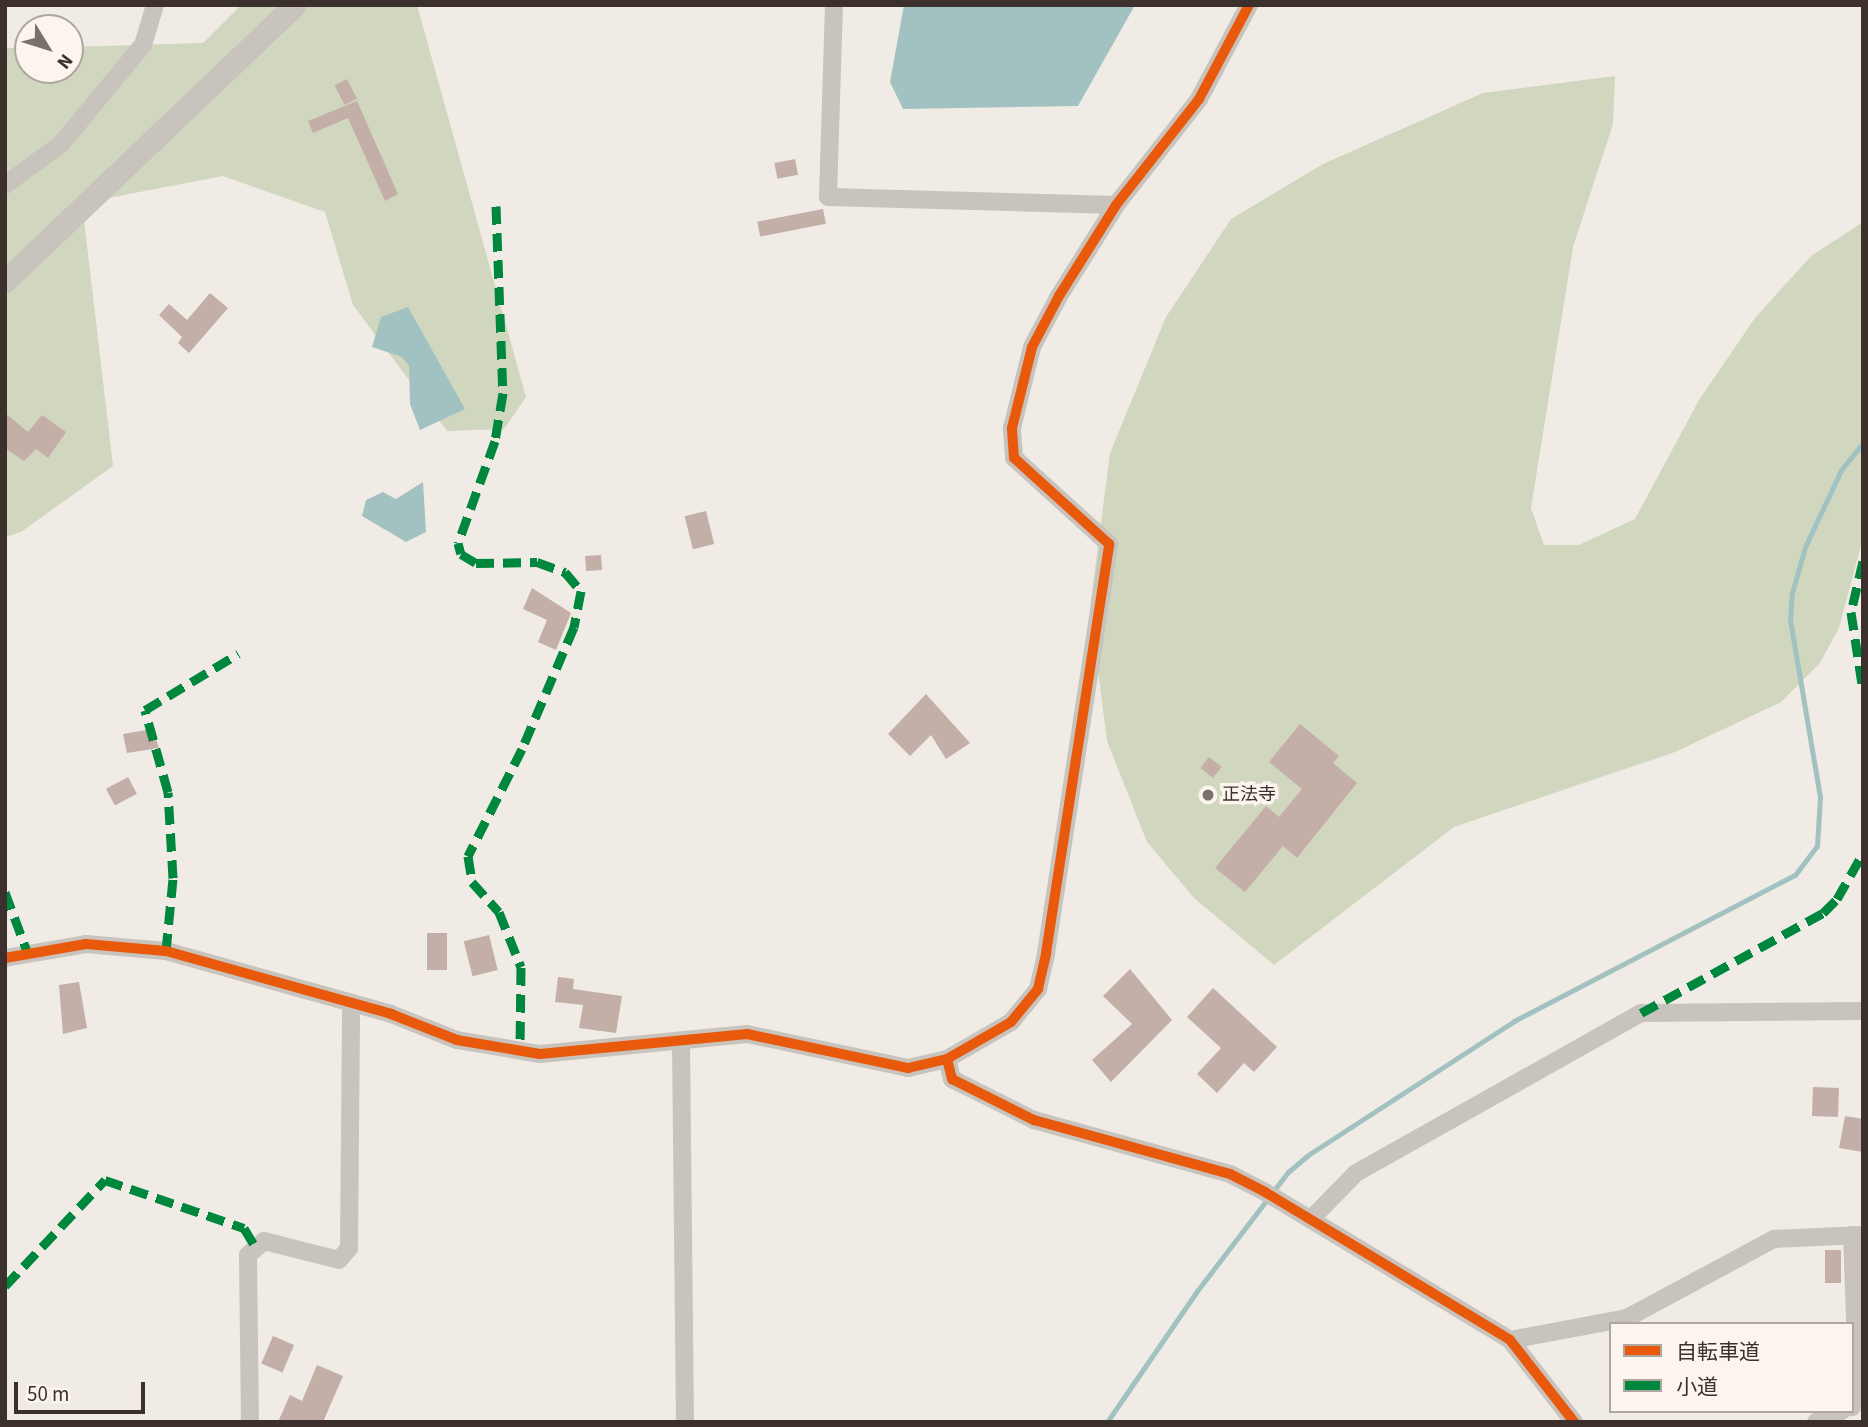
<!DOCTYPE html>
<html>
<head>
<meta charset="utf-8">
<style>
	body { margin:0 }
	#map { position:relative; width:1868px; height:1427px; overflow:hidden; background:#f0ebe5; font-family:"Source Sans 3","Noto Sans JP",sans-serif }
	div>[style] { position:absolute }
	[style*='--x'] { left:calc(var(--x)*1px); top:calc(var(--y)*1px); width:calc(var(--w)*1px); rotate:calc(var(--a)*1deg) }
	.green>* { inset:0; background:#d1d6bf }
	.water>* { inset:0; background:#a1c2c1 }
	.stream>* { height:5px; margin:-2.5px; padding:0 2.5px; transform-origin:2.5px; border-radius:2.5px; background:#a1c2c1 }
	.building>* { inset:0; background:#c3afa7; transform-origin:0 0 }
	.minor>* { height:18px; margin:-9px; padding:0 9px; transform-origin:9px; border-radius:9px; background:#c9c3be }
	.tertiary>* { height:23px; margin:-11.5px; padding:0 11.5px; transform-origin:11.5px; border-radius:11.5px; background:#c9c3be }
	.quiet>* { height:9px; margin-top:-4.5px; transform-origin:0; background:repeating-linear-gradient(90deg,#00873e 0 18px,transparent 0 27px) }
	.cycleway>* { height:10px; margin:-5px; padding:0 5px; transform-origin:5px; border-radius:5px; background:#e8590c }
	.dots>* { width:19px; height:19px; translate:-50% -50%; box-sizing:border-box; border:4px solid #fbf5ee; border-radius:50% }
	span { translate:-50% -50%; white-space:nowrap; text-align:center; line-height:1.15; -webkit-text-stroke:7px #fbf5ee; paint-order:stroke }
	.poi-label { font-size:18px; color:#3b302b }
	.left { translate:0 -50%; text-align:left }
	.frame { position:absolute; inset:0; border:7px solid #3b302b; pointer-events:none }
	.legend { position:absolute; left:1609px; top:1322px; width:245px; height:91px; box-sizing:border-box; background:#fbf5ee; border:2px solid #aea6a0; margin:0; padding:9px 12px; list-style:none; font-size:21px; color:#3b302b }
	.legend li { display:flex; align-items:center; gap:14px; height:35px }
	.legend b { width:35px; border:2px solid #aea6a0 }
	.north { position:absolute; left:14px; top:14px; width:70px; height:70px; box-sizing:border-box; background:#fbf5ee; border:2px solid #aea6a0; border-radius:50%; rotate:128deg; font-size:19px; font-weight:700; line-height:28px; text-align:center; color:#3b302b }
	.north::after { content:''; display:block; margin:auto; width:24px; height:32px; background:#7a716c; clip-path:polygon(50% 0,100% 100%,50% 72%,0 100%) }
	.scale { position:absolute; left:14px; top:1382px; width:131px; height:32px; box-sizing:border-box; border:4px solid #3b302b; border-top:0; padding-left:9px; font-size:21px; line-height:24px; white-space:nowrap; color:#3b302b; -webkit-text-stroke:5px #fbf5ee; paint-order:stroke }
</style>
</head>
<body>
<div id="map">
	<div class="green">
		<i style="clip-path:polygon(241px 5px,417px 5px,526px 397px,504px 429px,447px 431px,353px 305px,325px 212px,223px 176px,82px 203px,113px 466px,21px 532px,5px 537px,5px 48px,28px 48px,28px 70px,70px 70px,70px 47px,203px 43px)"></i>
		<i style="clip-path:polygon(1615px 76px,1613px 124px,1573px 247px,1531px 508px,1544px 545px,1579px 545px,1635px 519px,1699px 400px,1755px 318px,1811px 256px,1863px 222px,1863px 538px,1839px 628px,1820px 663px,1781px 702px,1675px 752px,1454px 827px,1274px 965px,1194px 898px,1147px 842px,1107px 741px,1090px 608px,1110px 453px,1166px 317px,1231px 219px,1323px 164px,1483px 93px)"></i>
	</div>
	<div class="water">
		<i style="clip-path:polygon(904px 5px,1135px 5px,1078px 106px,903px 109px,890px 82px)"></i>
		<i style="clip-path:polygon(408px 307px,465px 409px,420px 430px,410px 404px,409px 366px,402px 357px,372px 347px,381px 317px)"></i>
		<i style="clip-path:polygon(423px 482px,426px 532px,406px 542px,362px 516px,366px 500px,383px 492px,396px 499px)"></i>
	</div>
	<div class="stream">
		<i style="--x:1107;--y:1422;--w:159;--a:-55.5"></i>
		<i style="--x:1197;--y:1291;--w:150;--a:-52.6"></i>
		<i style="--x:1288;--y:1172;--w:26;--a:-40"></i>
		<i style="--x:1308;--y:1155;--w:246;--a:-33"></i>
		<i style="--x:1514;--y:1021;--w:317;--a:-27.5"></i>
		<i style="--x:1795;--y:875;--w:36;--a:-53"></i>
		<i style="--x:1817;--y:846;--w:49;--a:-86.5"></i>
		<i style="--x:1820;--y:797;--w:181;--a:-99.6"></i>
		<i style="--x:1790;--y:619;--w:26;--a:-86"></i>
		<i style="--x:1792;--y:593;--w:48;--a:-74.2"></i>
		<i style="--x:1805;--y:547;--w:85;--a:-64.9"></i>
		<i style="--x:1841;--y:470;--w:35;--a:-51"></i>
	</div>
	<div class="building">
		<i style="left:347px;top:79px;width:22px;height:14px;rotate:63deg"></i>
		<i style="clip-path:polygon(357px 101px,398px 194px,385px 201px,348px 118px,313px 133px,308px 121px)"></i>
		<i style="left:795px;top:159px;width:16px;height:21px;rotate:79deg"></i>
		<i style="left:823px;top:209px;width:15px;height:67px;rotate:79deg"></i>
		<i style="clip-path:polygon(210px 293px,228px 308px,189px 353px,178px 343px,182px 337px,159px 315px,169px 304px,187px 320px)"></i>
		<i style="clip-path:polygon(5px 413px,28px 432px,42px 415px,66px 432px,48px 458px,36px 449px,24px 461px,5px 448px)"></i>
		<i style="left:706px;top:511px;width:34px;height:22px;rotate:76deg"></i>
		<i style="left:601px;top:555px;width:15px;height:16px;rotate:86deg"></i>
		<i style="clip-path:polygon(532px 588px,571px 613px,556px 650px,538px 642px,547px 620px,523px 609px)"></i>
		<i style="clip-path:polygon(926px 694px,970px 743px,946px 759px,931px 735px,910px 756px,888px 734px)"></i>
		<i style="clip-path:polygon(1300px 724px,1339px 756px,1333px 763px,1357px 783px,1297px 858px,1283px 846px,1245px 892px,1215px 868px,1266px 806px,1279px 817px,1302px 789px,1269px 762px)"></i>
		<i style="clip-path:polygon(152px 729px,159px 748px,127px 753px,123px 734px)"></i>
		<i style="left:1209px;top:757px;width:16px;height:14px;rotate:38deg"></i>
		<i style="left:128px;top:777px;width:19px;height:25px;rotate:62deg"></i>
		<i style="left:427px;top:933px;width:20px;height:37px"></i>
		<i style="left:489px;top:935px;width:36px;height:26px;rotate:76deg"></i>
		<i style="clip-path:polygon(1130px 969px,1172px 1020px,1111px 1082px,1092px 1060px,1132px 1024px,1103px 996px)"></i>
		<i style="clip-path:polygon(558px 977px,574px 979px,573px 989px,622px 996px,616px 1033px,579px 1028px,583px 1005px,555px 1002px)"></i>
		<i style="clip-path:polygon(79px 982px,87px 1028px,63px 1034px,59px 985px)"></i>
		<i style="clip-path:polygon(1213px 988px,1277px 1047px,1254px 1072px,1244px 1063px,1217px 1093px,1197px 1074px,1221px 1048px,1187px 1017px)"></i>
		<i style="left:1813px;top:1087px;width:26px;height:29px;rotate:2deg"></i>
		<i style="clip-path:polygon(1845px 1116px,1863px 1119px,1863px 1152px,1839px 1148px)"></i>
		<i style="left:1825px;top:1250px;width:16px;height:33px"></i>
		<i style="left:273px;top:1336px;width:23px;height:30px;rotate:23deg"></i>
		<i style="clip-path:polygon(317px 1365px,343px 1376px,323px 1422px,278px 1422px,290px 1395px,302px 1401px)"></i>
	</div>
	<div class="minor">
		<i style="--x:834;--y:5;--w:192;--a:91.8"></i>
		<i style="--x:828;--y:197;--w:288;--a:1.6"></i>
		<i style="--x:5;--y:185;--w:69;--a:-36.2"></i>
		<i style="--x:61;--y:144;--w:129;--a:-50.4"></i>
		<i style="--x:143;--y:45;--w:42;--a:-73.3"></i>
		<i style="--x:5;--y:958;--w:82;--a:-9.8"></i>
		<i style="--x:86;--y:944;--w:80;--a:5"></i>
		<i style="--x:166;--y:951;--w:234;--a:15.6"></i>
		<i style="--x:391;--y:1014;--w:71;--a:21.5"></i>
		<i style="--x:457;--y:1040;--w:84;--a:9.6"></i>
		<i style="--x:540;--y:1054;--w:208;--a:-5.5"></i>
		<i style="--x:747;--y:1034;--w:165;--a:11.9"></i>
		<i style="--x:908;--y:1068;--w:40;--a:-13"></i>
		<i style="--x:947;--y:1059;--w:74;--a:-30"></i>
		<i style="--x:1011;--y:1022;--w:43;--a:-50.7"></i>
		<i style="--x:1038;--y:989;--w:37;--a:-77"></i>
		<i style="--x:1046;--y:953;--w:414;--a:-81.2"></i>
		<i style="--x:1109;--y:544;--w:128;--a:-137.8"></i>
		<i style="--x:1014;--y:458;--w:30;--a:-94"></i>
		<i style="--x:1012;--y:428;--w:83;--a:-76.1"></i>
		<i style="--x:1032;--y:347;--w:58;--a:-62.1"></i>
		<i style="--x:1059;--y:296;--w:107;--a:-57.9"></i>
		<i style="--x:1116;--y:205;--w:135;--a:-51.9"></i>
		<i style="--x:1199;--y:99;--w:106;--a:-62"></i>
		<i style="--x:681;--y:1042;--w:380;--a:89.4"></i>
		<i style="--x:947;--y:1059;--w:21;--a:76"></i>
		<i style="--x:952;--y:1079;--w:92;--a:26.6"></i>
		<i style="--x:1034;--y:1120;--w:203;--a:15.4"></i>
		<i style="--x:1230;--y:1174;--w:39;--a:27"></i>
		<i style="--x:1265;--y:1192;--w:286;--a:31.1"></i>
		<i style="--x:1510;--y:1340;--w:104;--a:52"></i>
		<i style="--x:1311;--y:1219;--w:64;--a:-45.6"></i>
		<i style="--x:1356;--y:1173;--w:327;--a:-29.3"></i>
		<i style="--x:1641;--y:1013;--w:222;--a:-0.5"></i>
		<i style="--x:1852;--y:1235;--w:162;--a:87.9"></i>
		<i style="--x:1858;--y:1397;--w:12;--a:121"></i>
		<i style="--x:1510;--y:1340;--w:119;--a:-10.6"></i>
		<i style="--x:1627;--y:1318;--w:167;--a:-28.3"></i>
		<i style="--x:1774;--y:1239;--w:89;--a:-2.6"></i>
		<i style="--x:250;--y:1422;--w:167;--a:-90.7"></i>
		<i style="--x:248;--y:1255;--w:21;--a:-41"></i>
		<i style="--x:264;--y:1241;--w:77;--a:14.2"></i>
		<i style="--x:339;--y:1260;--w:16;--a:-50"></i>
		<i style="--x:349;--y:1248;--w:242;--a:-89.5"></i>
		<i style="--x:1816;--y:1422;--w:28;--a:-23"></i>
	</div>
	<div class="tertiary">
		<i style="--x:5;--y:281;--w:400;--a:-43.6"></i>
	</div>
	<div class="quiet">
		<i style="--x:496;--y:206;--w:187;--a:87.9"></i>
		<i style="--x:503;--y:393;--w:49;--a:99.5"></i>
		<i style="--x:495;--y:441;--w:109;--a:109.9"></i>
		<i style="--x:458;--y:543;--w:11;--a:75"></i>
		<i style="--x:461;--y:554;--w:17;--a:31"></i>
		<i style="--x:476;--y:563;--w:61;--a:-0.9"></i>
		<i style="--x:537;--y:562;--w:30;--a:20"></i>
		<i style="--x:565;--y:572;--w:25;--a:50"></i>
		<i style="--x:581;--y:591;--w:37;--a:101"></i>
		<i style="--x:574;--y:627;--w:133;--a:113.1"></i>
		<i style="--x:522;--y:749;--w:120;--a:116.8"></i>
		<i style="--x:468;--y:856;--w:26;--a:81"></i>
		<i style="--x:472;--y:882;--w:40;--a:48"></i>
		<i style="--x:499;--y:912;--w:59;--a:68.2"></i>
		<i style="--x:521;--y:967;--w:85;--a:90.7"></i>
		<i style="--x:1863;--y:561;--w:52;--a:103.2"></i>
		<i style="--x:1851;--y:612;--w:79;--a:81.3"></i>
		<i style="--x:5;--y:892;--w:63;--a:69.6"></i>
		<i style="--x:166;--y:951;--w:73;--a:-84.5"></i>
		<i style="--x:173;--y:878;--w:86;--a:-93.3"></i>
		<i style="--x:168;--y:792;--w:85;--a:-105.7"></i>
		<i style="--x:145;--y:710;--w:109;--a:-31.1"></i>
		<i style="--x:1641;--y:1013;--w:208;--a:-28.8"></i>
		<i style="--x:1823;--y:913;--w:20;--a:-45"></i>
		<i style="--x:1837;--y:899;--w:53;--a:-60.5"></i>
		<i style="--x:5;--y:1286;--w:146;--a:-46.7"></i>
		<i style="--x:105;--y:1180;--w:147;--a:19.1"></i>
		<i style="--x:244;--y:1228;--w:21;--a:59"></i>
	</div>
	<div class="cycleway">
		<i style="--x:5;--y:958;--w:82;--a:-9.8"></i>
		<i style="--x:86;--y:944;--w:80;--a:5"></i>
		<i style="--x:166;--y:951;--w:234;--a:15.6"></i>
		<i style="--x:391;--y:1014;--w:71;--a:21.5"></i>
		<i style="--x:457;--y:1040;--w:84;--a:9.6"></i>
		<i style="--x:540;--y:1054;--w:208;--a:-5.5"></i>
		<i style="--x:747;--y:1034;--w:165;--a:11.9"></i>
		<i style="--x:908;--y:1068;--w:40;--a:-13"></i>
		<i style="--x:947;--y:1059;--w:74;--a:-30"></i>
		<i style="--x:1011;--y:1022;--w:43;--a:-50.7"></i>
		<i style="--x:1038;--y:989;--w:37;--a:-77"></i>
		<i style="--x:1046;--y:953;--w:414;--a:-81.2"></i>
		<i style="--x:1109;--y:544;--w:128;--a:-137.8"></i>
		<i style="--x:1014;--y:458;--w:30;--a:-94"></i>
		<i style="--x:1012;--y:428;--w:83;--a:-76.1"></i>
		<i style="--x:1032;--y:347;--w:58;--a:-62.1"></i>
		<i style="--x:1059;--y:296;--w:107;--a:-57.9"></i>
		<i style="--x:1116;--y:205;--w:135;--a:-51.9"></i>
		<i style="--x:1199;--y:99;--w:106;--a:-62"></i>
		<i style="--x:947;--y:1059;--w:21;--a:76"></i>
		<i style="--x:952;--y:1079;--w:92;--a:26.6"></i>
		<i style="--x:1034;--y:1120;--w:203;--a:15.4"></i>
		<i style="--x:1230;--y:1174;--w:39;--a:27"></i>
		<i style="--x:1265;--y:1192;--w:286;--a:31.1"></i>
		<i style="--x:1510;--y:1340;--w:104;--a:52"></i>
	</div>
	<div class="dots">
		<i style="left:1208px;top:795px;background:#7a716c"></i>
	</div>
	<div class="poi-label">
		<span class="left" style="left:1222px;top:795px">正法寺</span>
	</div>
	<div class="frame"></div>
	<ul class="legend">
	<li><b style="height:9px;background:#e8590c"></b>自転車道</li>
	<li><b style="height:9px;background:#00873e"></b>小道</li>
	</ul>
	<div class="north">N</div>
	<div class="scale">50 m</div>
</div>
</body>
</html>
